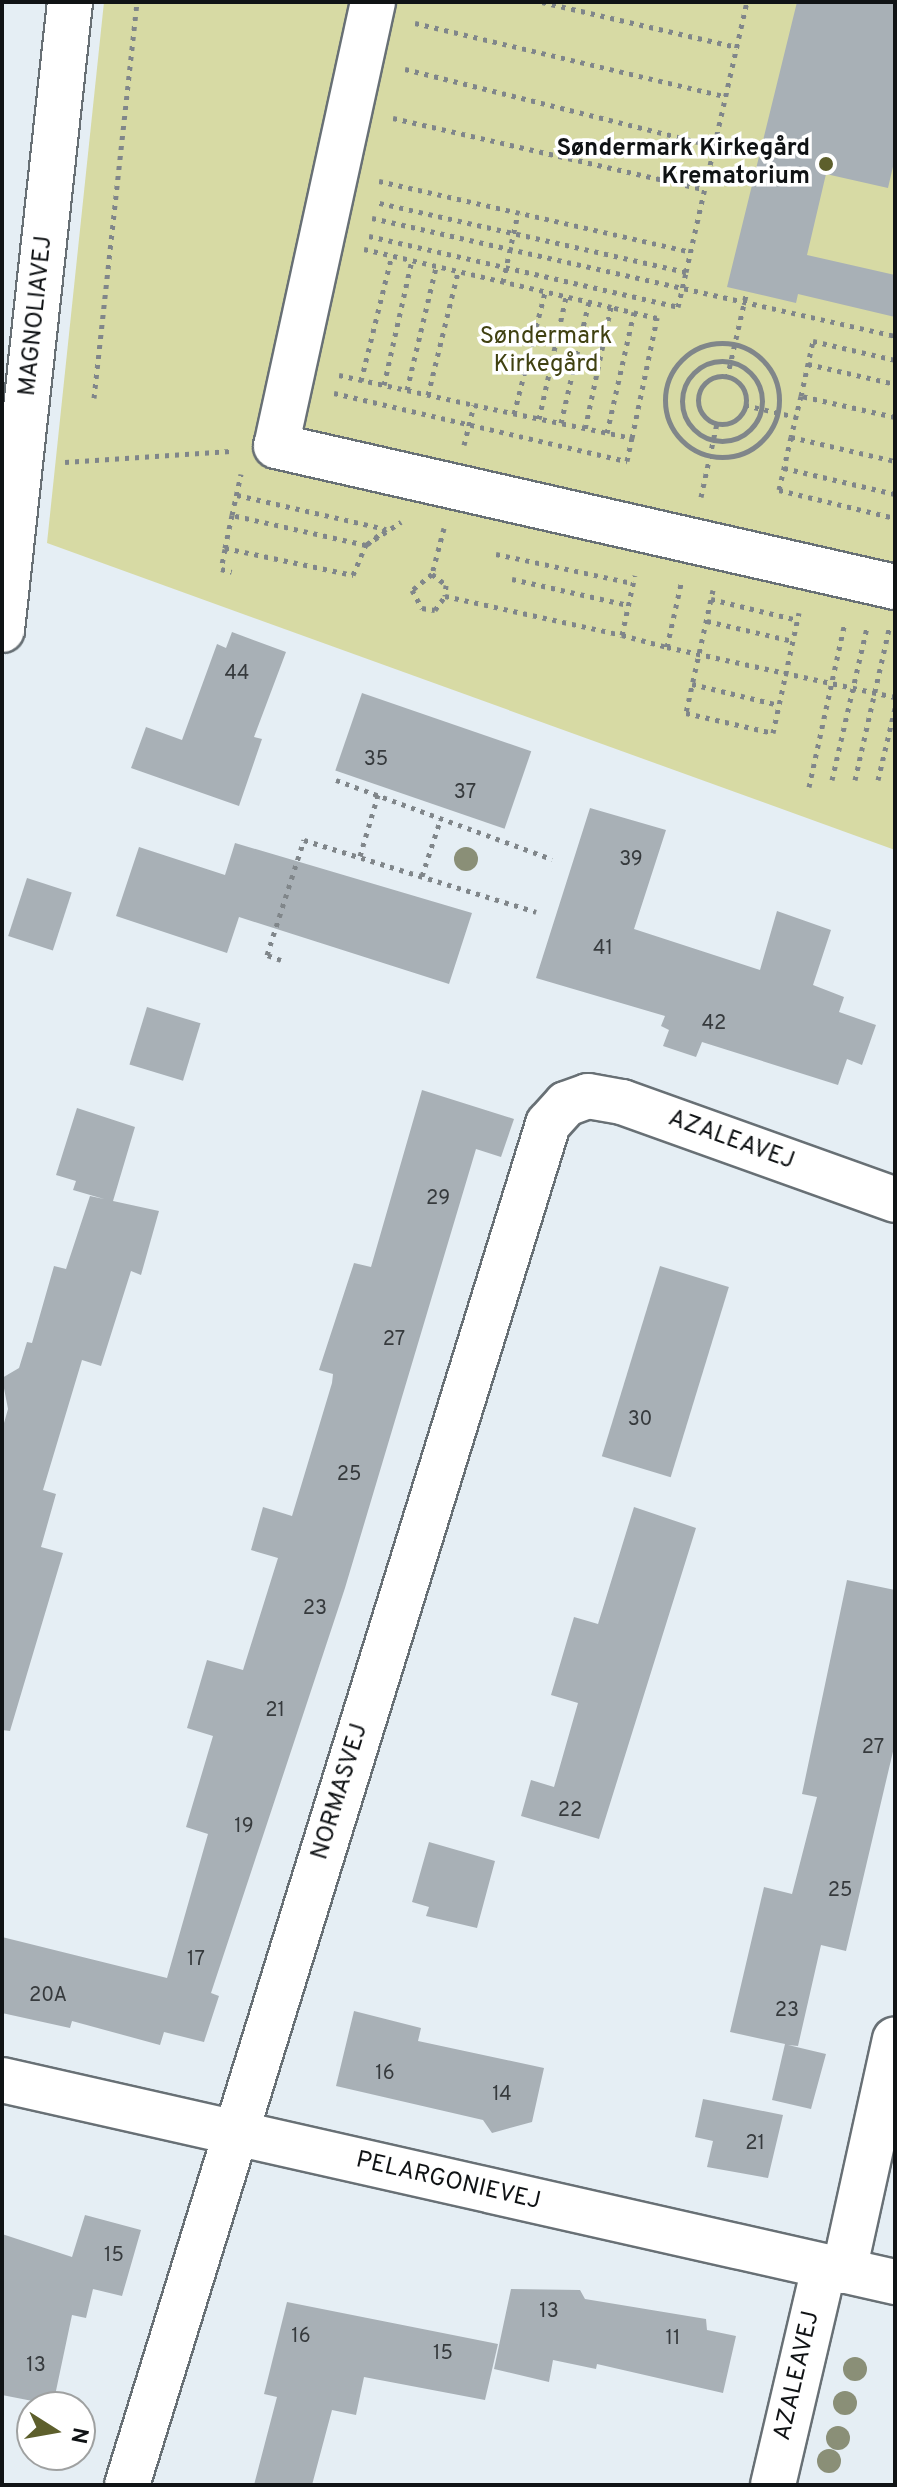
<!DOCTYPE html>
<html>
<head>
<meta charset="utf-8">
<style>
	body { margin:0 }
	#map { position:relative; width:897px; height:2487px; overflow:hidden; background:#e5eef4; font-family:Overpass,sans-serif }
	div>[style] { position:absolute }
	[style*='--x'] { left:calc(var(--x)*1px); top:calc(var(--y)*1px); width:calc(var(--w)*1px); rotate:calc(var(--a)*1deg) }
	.green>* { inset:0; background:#d7daa4 }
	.building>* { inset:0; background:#a8b0b6; transform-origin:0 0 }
	.path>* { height:5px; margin-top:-2.5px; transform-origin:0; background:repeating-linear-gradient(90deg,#80868a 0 4px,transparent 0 10px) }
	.path>.ring { margin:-2.5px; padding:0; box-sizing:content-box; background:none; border:5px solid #80868a; border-radius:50% }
	.roads { filter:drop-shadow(2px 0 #687075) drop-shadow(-2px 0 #687075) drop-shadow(0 2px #687075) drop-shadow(0 -2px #687075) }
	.minor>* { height:44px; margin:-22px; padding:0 22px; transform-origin:22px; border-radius:22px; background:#fff }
	.trees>* { width:24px; height:24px; margin:-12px; border-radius:50%; background:#8a8f77 }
	.dots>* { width:22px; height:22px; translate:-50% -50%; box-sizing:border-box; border:4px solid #fff; border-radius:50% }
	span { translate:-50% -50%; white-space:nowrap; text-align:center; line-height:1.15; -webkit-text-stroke:7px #fff; paint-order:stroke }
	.number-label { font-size:20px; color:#363a3d }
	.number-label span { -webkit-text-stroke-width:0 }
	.poi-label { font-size:24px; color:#101315; font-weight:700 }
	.right { translate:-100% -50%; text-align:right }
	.street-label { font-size:24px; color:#101315 }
	.park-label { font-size:24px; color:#404111 }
	.frame { position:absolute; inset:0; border:4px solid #101315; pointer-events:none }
	.north { position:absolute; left:16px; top:2391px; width:80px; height:80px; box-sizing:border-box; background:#fff; border:2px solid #9fa1a1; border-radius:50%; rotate:101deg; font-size:22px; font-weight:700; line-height:32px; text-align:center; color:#101315 }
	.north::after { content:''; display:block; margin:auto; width:28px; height:36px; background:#5d5f2c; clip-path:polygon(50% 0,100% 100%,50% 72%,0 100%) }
</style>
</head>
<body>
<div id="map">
	<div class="green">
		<i style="clip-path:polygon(104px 2px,895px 2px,895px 850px,47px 543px)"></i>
	</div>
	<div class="building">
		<i style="clip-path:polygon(797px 2px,895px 2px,895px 158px,888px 188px,826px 174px,807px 255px,895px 275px,895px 317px,798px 294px,796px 303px,727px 287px)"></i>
		<i style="clip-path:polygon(232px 632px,286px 652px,254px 737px,262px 739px,239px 806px,131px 768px,146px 727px,182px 740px,217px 644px,226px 648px)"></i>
		<i style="left:362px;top:693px;width:179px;height:82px;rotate:19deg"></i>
		<i style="clip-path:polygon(590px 808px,666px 830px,634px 929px,760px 970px,777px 911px,831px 930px,813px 985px,844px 997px,839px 1012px,876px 1025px,862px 1065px,847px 1059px,838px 1085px,702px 1042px,696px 1057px,663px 1046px,669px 1030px,661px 1026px,665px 1016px,536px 978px)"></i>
		<i style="clip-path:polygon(235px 843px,472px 913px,449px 984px,239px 917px,227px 953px,116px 916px,139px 847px,225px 875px)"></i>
		<i style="left:27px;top:878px;width:47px;height:61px;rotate:18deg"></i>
		<i style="left:147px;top:1007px;width:56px;height:60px;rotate:17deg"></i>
		<i style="clip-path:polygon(422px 1090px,514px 1119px,501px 1157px,476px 1149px,345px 1588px,211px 1993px,219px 1996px,204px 2042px,164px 2032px,160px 2045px,72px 2021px,70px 2028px,2px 2013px,2px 1937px,167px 1978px,208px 1834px,186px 1827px,213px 1736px,187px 1728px,207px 1660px,243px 1670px,278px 1558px,251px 1550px,263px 1507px,292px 1516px,332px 1383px,333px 1374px,319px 1370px,354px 1263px,371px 1267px)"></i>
		<i style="clip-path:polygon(77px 1108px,135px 1127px,113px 1201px,159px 1211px,141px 1275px,131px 1271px,101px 1366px,82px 1360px,43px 1490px,56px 1494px,41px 1547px,63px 1553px,10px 1731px,2px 1730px,2px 1430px,8px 1409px,2px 1378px,19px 1368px,27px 1342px,32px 1343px,54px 1266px,66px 1269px,90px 1196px,104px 1199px,73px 1190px,76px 1181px,56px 1175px)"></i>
		<i style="left:660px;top:1266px;width:72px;height:199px;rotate:17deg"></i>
		<i style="clip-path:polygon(634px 1507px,696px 1528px,599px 1839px,521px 1816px,531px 1780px,554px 1787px,578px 1703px,551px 1695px,574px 1617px,598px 1624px)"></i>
		<i style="clip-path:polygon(847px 1580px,895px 1590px,895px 1743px,846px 1951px,821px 1945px,798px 2046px,788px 2045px,826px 2054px,811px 2109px,772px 2100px,785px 2044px,730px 2032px,764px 1887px,792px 1894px,817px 1797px,802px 1794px)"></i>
		<i style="clip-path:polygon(429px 1842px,495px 1861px,477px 1928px,426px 1916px,429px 1907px,412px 1902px)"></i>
		<i style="clip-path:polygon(354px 2011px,421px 2028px,418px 2041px,544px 2068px,532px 2122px,492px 2133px,483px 2120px,336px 2086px)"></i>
		<i style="clip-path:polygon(703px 2099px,783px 2115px,768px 2178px,707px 2167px,713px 2141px,695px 2137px)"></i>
		<i style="clip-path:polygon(85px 2215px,141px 2230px,122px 2296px,93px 2289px,86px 2318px,72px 2315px,53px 2405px,2px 2395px,2px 2234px,72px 2257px)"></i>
		<i style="clip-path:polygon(511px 2289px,580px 2290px,585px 2299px,706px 2319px,707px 2330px,736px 2336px,723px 2393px,597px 2364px,596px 2369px,553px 2360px,549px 2382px,494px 2369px)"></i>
		<i style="clip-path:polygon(287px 2302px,498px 2344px,485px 2400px,364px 2377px,356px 2415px,332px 2410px,312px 2485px,254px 2485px,277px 2397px,264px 2394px)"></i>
	</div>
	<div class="path">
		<i style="--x:542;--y:2;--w:200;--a:13"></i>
		<i style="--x:415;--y:23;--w:318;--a:13.3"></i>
		<i style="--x:405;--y:69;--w:318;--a:14"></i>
		<i style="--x:393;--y:118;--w:319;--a:12.9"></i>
		<i style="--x:379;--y:181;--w:320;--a:12.8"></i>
		<i style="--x:372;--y:218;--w:536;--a:12.71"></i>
		<i style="--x:369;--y:236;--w:317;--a:12.9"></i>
		<i style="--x:678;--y:307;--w:36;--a:-77"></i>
		<i style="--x:686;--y:272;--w:318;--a:-167.3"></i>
		<i style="--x:364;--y:249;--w:254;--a:13.2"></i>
		<i style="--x:611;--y:307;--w:125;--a:102"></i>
		<i style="--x:686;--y:272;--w:277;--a:-77.3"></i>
		<i style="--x:503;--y:282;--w:71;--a:-77.7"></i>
		<i class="ring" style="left:665px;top:343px;width:109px;height:109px"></i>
		<i class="ring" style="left:682px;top:361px;width:75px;height:75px"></i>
		<i style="--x:808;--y:364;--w:89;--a:12.9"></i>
		<i style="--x:339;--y:375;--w:138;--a:12.5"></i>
		<i class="ring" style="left:698px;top:376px;width:43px;height:43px"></i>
		<i style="--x:727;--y:378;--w:89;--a:-77.1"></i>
		<i style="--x:361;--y:381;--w:130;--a:-76.2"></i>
		<i style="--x:384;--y:385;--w:128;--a:-77.4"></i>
		<i style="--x:407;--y:390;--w:126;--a:-76.7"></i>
		<i style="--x:334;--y:393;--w:301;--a:13.1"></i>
		<i style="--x:627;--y:461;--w:24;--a:-78"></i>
		<i style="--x:428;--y:395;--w:127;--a:-76.3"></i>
		<i style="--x:801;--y:396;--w:56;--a:-77.7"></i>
		<i style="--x:813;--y:341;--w:84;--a:13"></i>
		<i style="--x:94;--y:398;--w:398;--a:-83.8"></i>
		<i style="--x:745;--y:405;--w:52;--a:13.2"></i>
		<i style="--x:514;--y:414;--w:126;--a:-75.7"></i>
		<i style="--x:895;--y:417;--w:96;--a:-167.4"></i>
		<i style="--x:801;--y:396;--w:42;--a:103.7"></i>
		<i style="--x:791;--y:437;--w:107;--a:13"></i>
		<i style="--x:539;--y:419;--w:125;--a:-77.5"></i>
		<i style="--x:561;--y:423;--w:124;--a:-77"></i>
		<i style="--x:607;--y:433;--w:124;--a:-77.4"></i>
		<i style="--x:791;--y:437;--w:54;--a:102.8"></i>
		<i style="--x:779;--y:490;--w:119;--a:13.6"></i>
		<i style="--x:464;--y:445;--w:41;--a:-76"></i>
		<i style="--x:474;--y:405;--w:161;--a:11.8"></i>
		<i style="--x:632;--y:438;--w:123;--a:-78.2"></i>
		<i style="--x:657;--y:318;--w:47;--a:-166.6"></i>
		<i style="--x:65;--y:462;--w:166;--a:-3.8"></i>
		<i style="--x:784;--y:468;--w:114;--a:13.2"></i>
		<i style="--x:237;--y:495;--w:153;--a:12.9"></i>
		<i style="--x:386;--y:529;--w:26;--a:141"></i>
		<i style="--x:366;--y:545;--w:137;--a:-167.4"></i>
		<i style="--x:232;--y:515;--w:34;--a:102"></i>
		<i style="--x:225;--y:548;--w:131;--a:11.9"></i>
		<i style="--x:353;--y:575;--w:33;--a:-67"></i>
		<i style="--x:366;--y:545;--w:42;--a:-33.3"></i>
		<i style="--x:701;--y:497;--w:76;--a:-77.8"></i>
		<i style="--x:232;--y:515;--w:42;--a:-77.6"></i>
		<i style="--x:444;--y:528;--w:48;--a:104.6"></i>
		<i style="--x:432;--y:574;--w:26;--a:141"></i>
		<i style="--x:412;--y:590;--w:21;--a:61"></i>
		<i style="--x:422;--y:608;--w:13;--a:9"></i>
		<i style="--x:435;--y:610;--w:17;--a:-54"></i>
		<i style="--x:225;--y:549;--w:20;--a:101"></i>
		<i style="--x:221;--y:569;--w:11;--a:15"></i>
		<i style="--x:496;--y:554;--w:140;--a:12"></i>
		<i style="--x:432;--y:574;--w:18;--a:38"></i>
		<i style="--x:446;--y:585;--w:11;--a:95"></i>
		<i style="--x:445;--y:596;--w:181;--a:12.4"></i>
		<i style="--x:622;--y:635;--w:61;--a:-77.8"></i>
		<i style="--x:512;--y:579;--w:119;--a:12.6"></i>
		<i style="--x:713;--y:590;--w:126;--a:102.4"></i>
		<i style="--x:686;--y:713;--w:89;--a:12.9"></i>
		<i style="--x:773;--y:733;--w:123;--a:-77.8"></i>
		<i style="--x:711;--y:599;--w:89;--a:13.6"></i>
		<i style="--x:707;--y:621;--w:88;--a:13.1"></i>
		<i style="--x:622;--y:635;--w:47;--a:14.9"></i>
		<i style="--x:667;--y:647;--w:65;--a:-77.5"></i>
		<i style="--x:667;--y:647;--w:233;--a:12.4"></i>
		<i style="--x:692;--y:684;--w:89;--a:13.6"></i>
		<i style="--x:336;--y:780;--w:230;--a:20.1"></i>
		<i style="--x:832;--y:780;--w:157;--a:-77.1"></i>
		<i style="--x:855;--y:780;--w:155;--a:-77.3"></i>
		<i style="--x:878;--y:780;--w:74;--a:-76.7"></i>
		<i style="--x:809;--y:787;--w:169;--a:-77.7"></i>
		<i style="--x:360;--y:856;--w:64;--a:-73.6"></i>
		<i style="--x:422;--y:876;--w:61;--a:-71.9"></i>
		<i style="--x:281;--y:960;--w:15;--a:-160"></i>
		<i style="--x:267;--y:955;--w:121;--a:-72.2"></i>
		<i style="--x:304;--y:840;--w:243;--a:17.2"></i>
	</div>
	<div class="roads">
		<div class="minor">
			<i style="--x:373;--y:2;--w:454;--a:102.3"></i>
			<i style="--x:276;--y:446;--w:635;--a:12.83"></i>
			<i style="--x:2;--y:630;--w:632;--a:-83.82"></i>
			<i style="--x:2;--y:2080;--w:916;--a:12.75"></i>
			<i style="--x:844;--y:2271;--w:237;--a:-77.6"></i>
			<i style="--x:127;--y:2485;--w:1425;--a:-72.81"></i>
			<i style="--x:548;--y:1124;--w:27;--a:-48"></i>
			<i style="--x:566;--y:1104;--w:23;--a:-20"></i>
			<i style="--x:588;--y:1096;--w:35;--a:10"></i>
			<i style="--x:622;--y:1102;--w:290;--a:19.7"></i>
			<i style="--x:773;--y:2485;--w:224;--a:-76.8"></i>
		</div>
	</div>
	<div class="trees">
		<i style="left:466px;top:859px"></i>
		<i style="left:855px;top:2369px"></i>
		<i style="left:845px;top:2403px"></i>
		<i style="left:838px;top:2438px"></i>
		<i style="left:829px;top:2461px"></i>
	</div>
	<div class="dots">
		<i style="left:826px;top:164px;background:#5d5f2c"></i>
	</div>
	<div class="number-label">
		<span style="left:237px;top:674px">44</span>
		<span style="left:376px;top:760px">35</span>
		<span style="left:465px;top:793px">37</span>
		<span style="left:631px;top:860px">39</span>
		<span style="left:603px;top:949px">41</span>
		<span style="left:714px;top:1024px">42</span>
		<span style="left:438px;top:1199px">29</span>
		<span style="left:394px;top:1340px">27</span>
		<span style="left:640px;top:1420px">30</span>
		<span style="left:349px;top:1475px">25</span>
		<span style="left:315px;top:1609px">23</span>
		<span style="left:275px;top:1711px">21</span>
		<span style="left:873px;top:1748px">27</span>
		<span style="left:570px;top:1811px">22</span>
		<span style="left:244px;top:1827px">19</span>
		<span style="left:840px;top:1891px">25</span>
		<span style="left:196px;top:1960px">17</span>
		<span style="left:48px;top:1996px">20A</span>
		<span style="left:787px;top:2011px">23</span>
		<span style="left:385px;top:2074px">16</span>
		<span style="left:502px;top:2095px">14</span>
		<span style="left:755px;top:2144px">21</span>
		<span style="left:114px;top:2256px">15</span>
		<span style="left:549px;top:2312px">13</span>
		<span style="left:301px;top:2337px">16</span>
		<span style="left:673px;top:2339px">11</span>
		<span style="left:443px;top:2354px">15</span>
		<span style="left:36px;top:2366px">13</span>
	</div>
	<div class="poi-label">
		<span class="right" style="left:810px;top:164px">Søndermark Kirkegård<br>Krematorium</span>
	</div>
	<div class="street-label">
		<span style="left:37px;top:316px;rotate:-84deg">MAGNOLIAVEJ</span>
		<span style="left:731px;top:1141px;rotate:20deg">AZALEAVEJ</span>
		<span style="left:341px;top:1792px;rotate:-73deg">NORMASVEJ</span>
		<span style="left:448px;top:2182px;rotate:13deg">PELARGONIEVEJ</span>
		<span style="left:798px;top:2376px;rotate:-77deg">AZALEAVEJ</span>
	</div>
	<div class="park-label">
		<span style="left:546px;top:352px">Søndermark<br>Kirkegård</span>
	</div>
	<div class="frame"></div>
	<div class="north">N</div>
</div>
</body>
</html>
